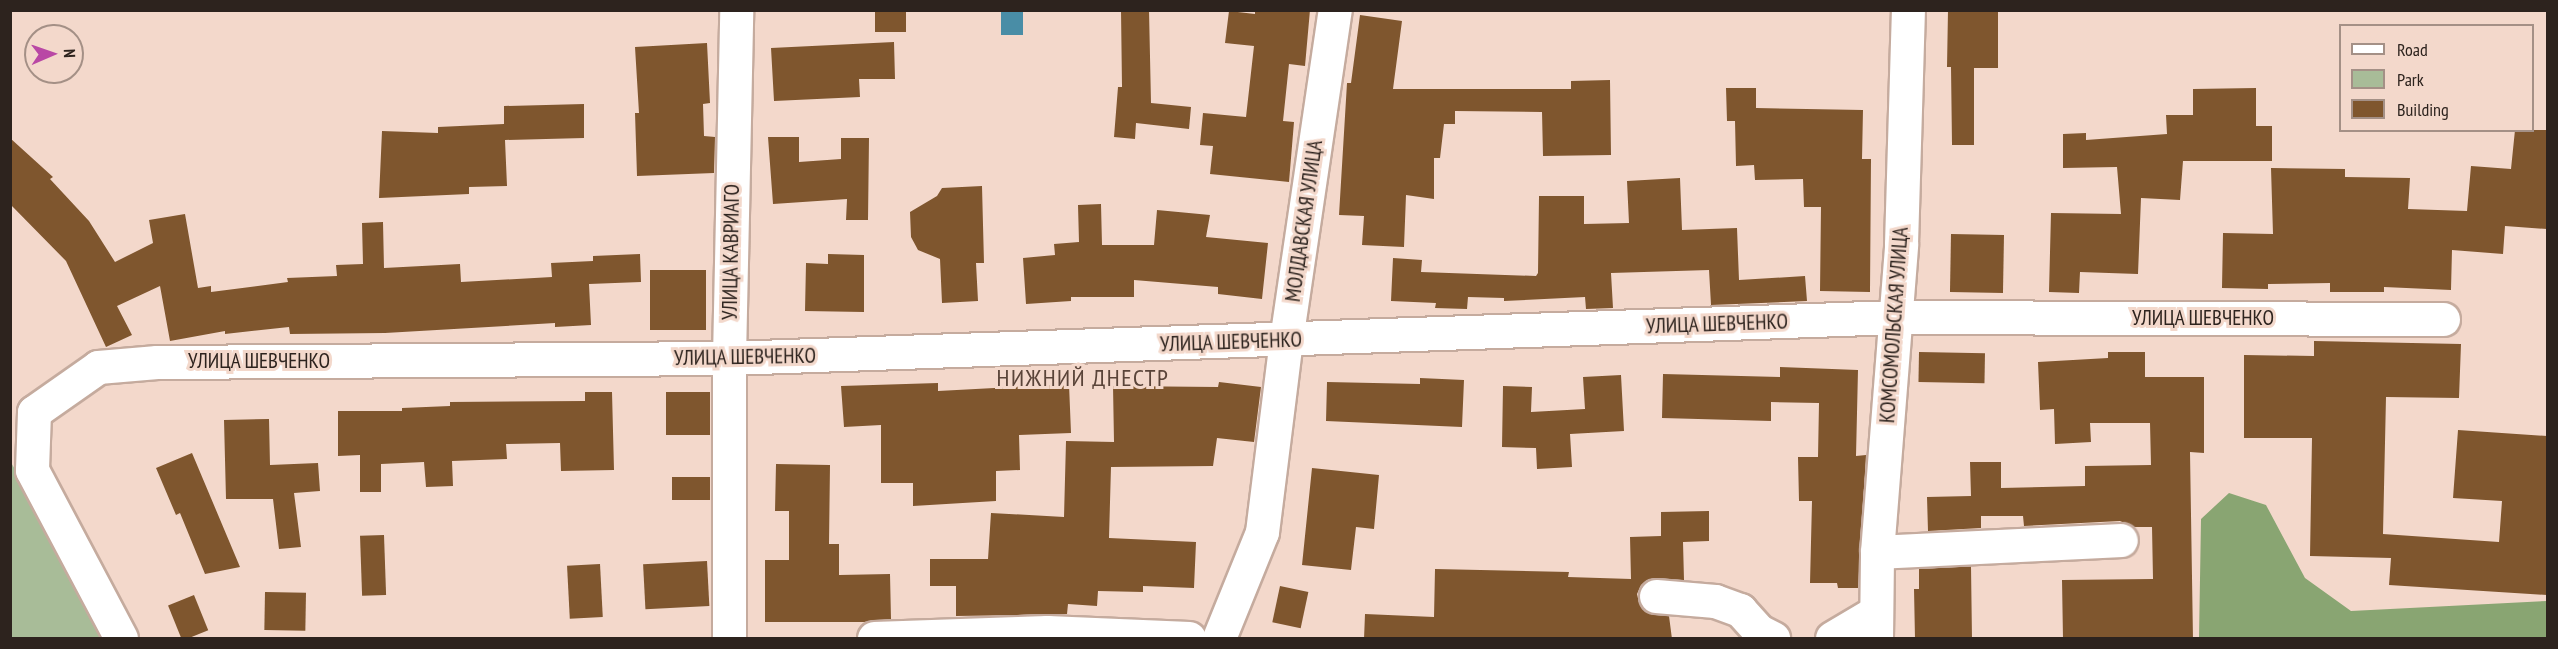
<!DOCTYPE html>
<html>
<head>
<meta charset="utf-8">
<style>
	body { margin:0 }
	#map { position:relative; width:2558px; height:649px; overflow:hidden; background:#f3d8cb; font-family:"PT Sans Narrow",sans-serif }
	div>[style] { position:absolute }
	[style*='--x'] { left:calc(var(--x)*1px); top:calc(var(--y)*1px); width:calc(var(--w)*1px); rotate:calc(var(--a)*1deg) }
	.green>* { inset:0; background:#a8bc98 }
	.forest>* { inset:0; background:#89a572 }
	.water>* { inset:0; background:#498da6; transform-origin:0 0 }
	.building>* { inset:0; background:#7f562e; transform-origin:0 0 }
	.roads { filter:drop-shadow(2px 0 #c5ab9e) drop-shadow(-2px 0 #c5ab9e) drop-shadow(0 2px #c5ab9e) drop-shadow(0 -2px #c5ab9e) }
	.minor>* { height:33px; margin:-16.5px; padding:0 16.5px; transform-origin:16.5px; border-radius:16.5px; background:#fff }
	span { translate:-50% -50%; white-space:nowrap; text-align:center; line-height:1.15; -webkit-text-stroke:6px #f3d8cb; paint-order:stroke }
	.street-label { font-size:21px; color:#2d231e }
	.quarter-label { font-size:24px; color:#5a4439; letter-spacing:1.5px }
	.frame { position:absolute; inset:0; border:12px solid #2d231e; pointer-events:none }
	.legend { position:absolute; left:2339px; top:24px; width:195px; height:108px; box-sizing:border-box; background:#f3d8cb; border:2px solid #a49086; margin:0; padding:8px 10px; list-style:none; font-size:18px; color:#2d231e }
	.legend li { display:flex; align-items:center; gap:12px; height:30px }
	.legend b { width:30px; border:2px solid #a49086 }
	.north { position:absolute; left:24px; top:24px; width:60px; height:60px; box-sizing:border-box; background:#f3d8cb; border:2px solid #a49086; border-radius:50%; rotate:88deg; font-size:16px; font-weight:700; line-height:24px; text-align:center; color:#2d231e }
	.north::after { content:''; display:block; margin:auto; width:21px; height:27px; background:#b948a5; clip-path:polygon(50% 0,100% 100%,50% 72%,0 100%) }
</style>
</head>
<body>
<div id="map">
	<div class="green">
		<i style="clip-path:polygon(10px 461px,52px 530px,106px 638px,11px 638px)"></i>
	</div>
	<div class="forest">
		<i style="clip-path:polygon(2229px 493px,2266px 505px,2305px 578px,2351px 611px,2547px 601px,2547px 638px,2199px 638px,2201px 519px)"></i>
	</div>
	<div class="water">
		<i style="left:1001px;top:11px;width:22px;height:24px"></i>
	</div>
	<div class="building">
		<i style="left:875px;top:10px;width:31px;height:22px"></i>
		<i style="clip-path:polygon(1121px 10px,1149px 10px,1151px 103px,1191px 107px,1189px 129px,1136px 123px,1135px 139px,1114px 137px,1118px 87px,1122px 87px)"></i>
		<i style="clip-path:polygon(1255px 10px,1310px 10px,1305px 66px,1289px 64px,1283px 121px,1294px 122px,1289px 182px,1210px 174px,1213px 146px,1200px 145px,1203px 113px,1246px 117px,1254px 46px,1225px 43px,1229px 11px,1255px 14px)"></i>
		<i style="clip-path:polygon(1948px 10px,1998px 10px,1998px 68px,1974px 68px,1974px 145px,1952px 145px,1951px 67px,1947px 67px)"></i>
		<i style="clip-path:polygon(1360px 15px,1402px 21px,1393px 89px,1571px 89px,1571px 81px,1610px 80px,1611px 155px,1543px 156px,1542px 112px,1455px 111px,1455px 124px,1444px 124px,1440px 158px,1434px 158px,1434px 199px,1406px 195px,1404px 247px,1362px 245px,1364px 216px,1339px 215px,1347px 83px,1351px 83px)"></i>
		<i style="clip-path:polygon(894px 42px,895px 79px,859px 79px,860px 97px,774px 101px,771px 48px)"></i>
		<i style="clip-path:polygon(707px 43px,710px 103px,703px 104px,704px 136px,715px 137px,714px 173px,637px 176px,635px 113px,639px 113px,635px 47px)"></i>
		<i style="clip-path:polygon(1726px 88px,1756px 88px,1756px 108px,1863px 110px,1862px 159px,1871px 159px,1870px 292px,1820px 291px,1821px 207px,1804px 207px,1803px 179px,1755px 180px,1754px 165px,1736px 166px,1735px 121px,1727px 121px)"></i>
		<i style="clip-path:polygon(2256px 88px,2256px 126px,2272px 126px,2272px 161px,2183px 161px,2180px 200px,2141px 198px,2138px 274px,2080px 272px,2079px 293px,2049px 292px,2051px 213px,2121px 214px,2117px 167px,2063px 168px,2063px 134px,2086px 133px,2086px 140px,2167px 134px,2166px 115px,2193px 115px,2193px 89px)"></i>
		<i style="clip-path:polygon(584px 104px,584px 138px,505px 140px,507px 186px,469px 187px,469px 194px,379px 198px,382px 131px,438px 133px,438px 127px,504px 124px,504px 106px)"></i>
		<i style="clip-path:polygon(2515px 130px,2547px 130px,2547px 229px,2505px 226px,2503px 254px,2452px 250px,2451px 290px,2384px 287px,2384px 292px,2330px 292px,2330px 283px,2268px 284px,2268px 289px,2222px 288px,2223px 233px,2273px 234px,2271px 168px,2345px 169px,2345px 177px,2410px 178px,2408px 209px,2467px 211px,2471px 166px,2511px 169px)"></i>
		<i style="clip-path:polygon(768px 137px,799px 137px,799px 162px,841px 159px,841px 138px,869px 138px,868px 220px,846px 220px,847px 199px,773px 204px)"></i>
		<i style="clip-path:polygon(10px 138px,53px 177px,50px 179px,89px 221px,115px 262px,153px 243px,149px 220px,185px 214px,198px 288px,211px 286px,211px 292px,288px 282px,287px 278px,337px 276px,336px 265px,363px 264px,362px 223px,383px 222px,384px 268px,460px 264px,461px 282px,552px 277px,551px 263px,593px 261px,593px 256px,640px 254px,641px 282px,589px 284px,591px 325px,555px 327px,555px 323px,385px 333px,290px 334px,289px 327px,225px 334px,225px 331px,170px 341px,160px 286px,117px 306px,132px 335px,106px 347px,66px 261px,10px 204px)"></i>
		<i style="clip-path:polygon(1680px 178px,1682px 230px,1737px 228px,1739px 280px,1805px 276px,1807px 301px,1711px 305px,1709px 270px,1611px 273px,1613px 308px,1586px 309px,1585px 297px,1504px 301px,1504px 298px,1468px 297px,1467px 309px,1435px 308px,1436px 303px,1391px 301px,1393px 258px,1422px 260px,1421px 272px,1536px 276px,1538px 273px,1539px 196px,1584px 196px,1584px 224px,1629px 223px,1627px 181px)"></i>
		<i style="clip-path:polygon(982px 186px,984px 263px,976px 263px,978px 301px,942px 303px,940px 259px,918px 250px,911px 237px,910px 212px,937px 196px,942px 188px)"></i>
		<i style="clip-path:polygon(1101px 204px,1102px 245px,1154px 245px,1157px 210px,1210px 215px,1206px 237px,1268px 243px,1262px 299px,1218px 294px,1218px 287px,1134px 280px,1134px 297px,1071px 297px,1071px 301px,1026px 304px,1023px 258px,1055px 255px,1054px 244px,1079px 242px,1078px 205px)"></i>
		<i style="left:1951px;top:234px;width:53px;height:58px;rotate:1deg"></i>
		<i style="clip-path:polygon(828px 254px,864px 255px,864px 312px,805px 311px,806px 263px,828px 264px)"></i>
		<i style="left:650px;top:270px;width:56px;height:60px"></i>
		<i style="clip-path:polygon(2314px 341px,2461px 344px,2459px 398px,2386px 397px,2383px 534px,2499px 542px,2502px 501px,2453px 498px,2458px 430px,2547px 436px,2547px 595px,2389px 585px,2391px 558px,2310px 556px,2312px 438px,2244px 438px,2244px 355px,2314px 356px)"></i>
		<i style="left:1919px;top:352px;width:66px;height:30px;rotate:1deg"></i>
		<i style="clip-path:polygon(2108px 352px,2145px 352px,2145px 377px,2204px 377px,2204px 453px,2190px 452px,2193px 639px,2063px 639px,2062px 580px,2153px 579px,2152px 527px,2134px 527px,2120px 521px,2024px 526px,2023px 516px,1981px 516px,1981px 528px,1928px 531px,1927px 497px,1971px 496px,1970px 462px,2001px 462px,2001px 488px,2085px 486px,2085px 466px,2151px 465px,2150px 423px,2090px 423px,2091px 442px,2055px 444px,2054px 409px,2040px 410px,2038px 362px,2108px 358px)"></i>
		<i style="clip-path:polygon(1780px 367px,1858px 370px,1856px 456px,1866px 455px,1858px 588px,1838px 588px,1837px 583px,1810px 583px,1812px 501px,1799px 501px,1798px 457px,1818px 457px,1819px 403px,1771px 402px,1771px 421px,1662px 418px,1663px 374px,1780px 377px)"></i>
		<i style="clip-path:polygon(1621px 375px,1624px 431px,1570px 434px,1572px 467px,1537px 469px,1536px 448px,1502px 447px,1503px 386px,1532px 387px,1531px 412px,1585px 409px,1583px 377px)"></i>
		<i style="clip-path:polygon(1420px 378px,1464px 380px,1462px 427px,1326px 421px,1327px 382px,1420px 384px)"></i>
		<i style="clip-path:polygon(1219px 382px,1261px 387px,1254px 442px,1217px 438px,1213px 466px,1111px 467px,1109px 538px,1196px 542px,1194px 588px,1143px 586px,1143px 592px,1098px 591px,1097px 606px,1068px 604px,1067px 614px,956px 616px,956px 586px,930px 586px,930px 559px,988px 559px,991px 513px,1064px 517px,1066px 441px,1114px 442px,1113px 386px,1218px 387px)"></i>
		<i style="clip-path:polygon(938px 383px,938px 391px,1069px 384px,1071px 433px,1019px 435px,1020px 470px,996px 471px,996px 501px,913px 506px,913px 483px,881px 483px,881px 425px,844px 427px,841px 386px)"></i>
		<i style="clip-path:polygon(585px 392px,612px 392px,614px 470px,561px 471px,560px 443px,506px 444px,507px 459px,452px 461px,453px 486px,426px 487px,424px 462px,381px 464px,381px 492px,360px 492px,360px 455px,338px 456px,338px 411px,402px 411px,402px 408px,450px 406px,450px 402px,585px 401px)"></i>
		<i style="left:710px;top:392px;width:43px;height:44px;rotate:90deg"></i>
		<i style="clip-path:polygon(269px 419px,270px 465px,318px 463px,320px 491px,294px 493px,301px 547px,279px 549px,273px 499px,226px 499px,224px 420px)"></i>
		<i style="clip-path:polygon(192px 453px,240px 567px,205px 574px,180px 513px,176px 515px,156px 468px)"></i>
		<i style="clip-path:polygon(776px 464px,830px 465px,829px 544px,839px 544px,839px 575px,890px 574px,891px 619px,864px 622px,765px 622px,765px 560px,789px 560px,789px 511px,775px 511px)"></i>
		<i style="clip-path:polygon(1312px 468px,1379px 475px,1374px 529px,1356px 527px,1351px 570px,1302px 565px)"></i>
		<i style="left:710px;top:477px;width:23px;height:38px;rotate:90deg"></i>
		<i style="clip-path:polygon(1709px 511px,1709px 541px,1683px 542px,1684px 580px,1649px 579px,1641px 585px,1637px 594px,1639px 603px,1645px 611px,1669px 616px,1672px 639px,1364px 639px,1365px 614px,1434px 617px,1435px 569px,1569px 572px,1568px 577px,1631px 579px,1630px 537px,1661px 536px,1661px 512px)"></i>
		<i style="left:384px;top:535px;width:60px;height:24px;rotate:88deg"></i>
		<i style="left:707px;top:561px;width:45px;height:64px;rotate:87deg"></i>
		<i style="left:600px;top:564px;width:53px;height:33px;rotate:87deg"></i>
		<i style="clip-path:polygon(1971px 566px,1972px 639px,1915px 639px,1914px 589px,1919px 589px,1919px 569px)"></i>
		<i style="left:1280px;top:586px;width:29px;height:37px;rotate:12deg"></i>
		<i style="left:265px;top:592px;width:41px;height:38px;rotate:1deg"></i>
		<i style="left:194px;top:595px;width:38px;height:28px;rotate:68deg"></i>
	</div>
	<div class="roads">
		<div class="minor">
			<i style="--x:34;--y:412;--w:78;--a:-35.1"></i>
			<i style="--x:98;--y:367;--w:59;--a:-4.8"></i>
			<i style="--x:157;--y:362;--w:572;--a:-0.4"></i>
			<i style="--x:729;--y:358;--w:1168;--a:-2.01"></i>
			<i style="--x:1896;--y:317;--w:547;--a:0.21"></i>
			<i style="--x:34;--y:412;--w:58;--a:92"></i>
			<i style="--x:32;--y:470;--w:190;--a:62.1"></i>
			<i style="--x:1877;--y:552;--w:244;--a:-2.8"></i>
			<i style="--x:1656;--y:596;--w:59;--a:4.8"></i>
			<i style="--x:1715;--y:601;--w:27;--a:20"></i>
			<i style="--x:1740;--y:610;--w:28;--a:48"></i>
			<i style="--x:1759;--y:631;--w:16;--a:27"></i>
			<i style="--x:729;--y:638;--w:280;--a:-90"></i>
			<i style="--x:729;--y:358;--w:348;--a:-88.8"></i>
			<i style="--x:874;--y:638;--w:173;--a:-2"></i>
			<i style="--x:1047;--y:632;--w:142;--a:2.4"></i>
			<i style="--x:1219;--y:638;--w:114;--a:-67.9"></i>
			<i style="--x:1262;--y:532;--w:193;--a:-82.9"></i>
			<i style="--x:1286;--y:340;--w:334;--a:-81.6"></i>
			<i style="--x:1832;--y:638;--w:51;--a:-30.6"></i>
			<i style="--x:1876;--y:638;--w:86;--a:-89.3"></i>
			<i style="--x:1877;--y:552;--w:309;--a:-85.5"></i>
			<i style="--x:1901;--y:244;--w:234;--a:-88.3"></i>
		</div>
	</div>
	<div class="street-label">
		<span style="left:1304px;top:221px;rotate:-82deg">МОЛДАВСКАЯ УЛИЦА</span>
		<span style="left:731px;top:252px;rotate:-89deg">УЛИЦА КАВРИАГО</span>
		<span style="left:2203px;top:318px">УЛИЦА ШЕВЧЕНКО</span>
		<span style="left:1717px;top:324px;rotate:-2deg">УЛИЦА ШЕВЧЕНКО</span>
		<span style="left:1894px;top:325px;rotate:-86deg">КОМСОМОЛЬСКАЯ УЛИЦА</span>
		<span style="left:1231px;top:342px;rotate:-2deg">УЛИЦА ШЕВЧЕНКО</span>
		<span style="left:745px;top:357px;rotate:-1deg">УЛИЦА ШЕВЧЕНКО</span>
		<span style="left:259px;top:361px">УЛИЦА ШЕВЧЕНКО</span>
	</div>
	<div class="quarter-label">
		<span style="left:1083px;top:378px">НИЖНИЙ ДНЕСТР</span>
	</div>
	<div class="frame"></div>
	<ul class="legend">
	<li><b style="height:8px;background:#fff"></b>Road</li>
	<li><b style="height:16px;background:#a8bc98"></b>Park</li>
	<li><b style="height:16px;background:#7f562e"></b>Building</li>
	</ul>
	<div class="north">N</div>
</div>
</body>
</html>
